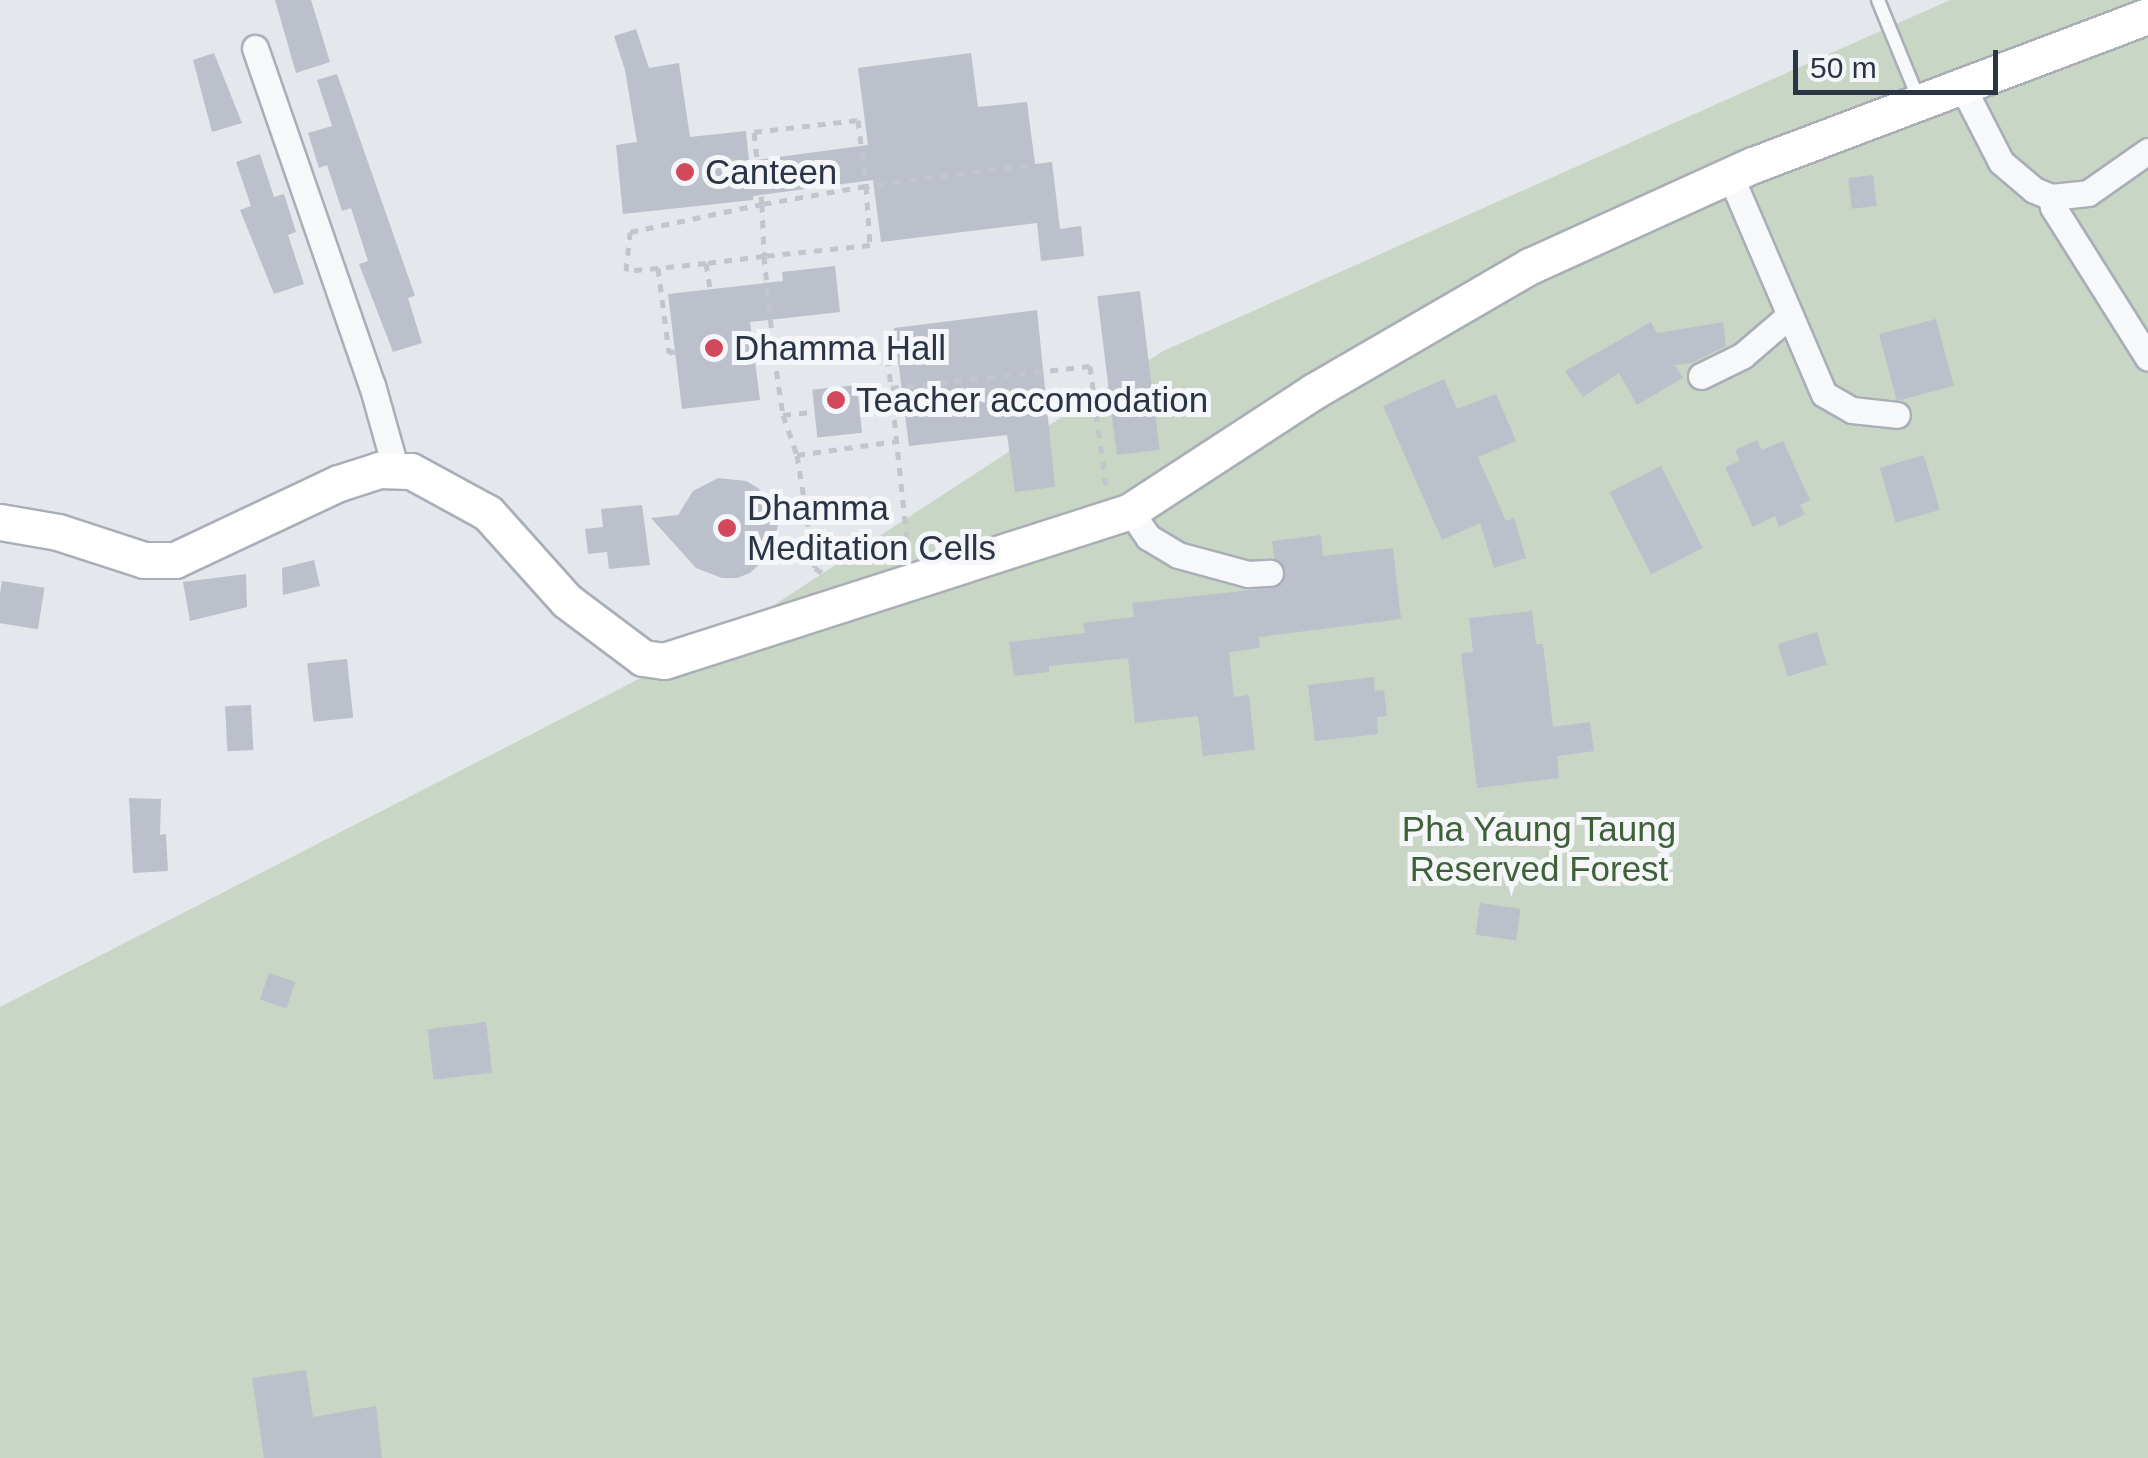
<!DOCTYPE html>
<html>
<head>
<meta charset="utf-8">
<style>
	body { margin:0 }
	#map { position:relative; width:2148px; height:1458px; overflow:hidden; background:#e4e7ec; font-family:Helvetica,sans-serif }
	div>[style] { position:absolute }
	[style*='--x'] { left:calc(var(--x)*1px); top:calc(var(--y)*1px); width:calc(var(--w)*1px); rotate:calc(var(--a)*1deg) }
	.green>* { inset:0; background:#c9d6c5 }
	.building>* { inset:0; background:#bbc0ca; transform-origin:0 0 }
	.path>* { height:5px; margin-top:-2.5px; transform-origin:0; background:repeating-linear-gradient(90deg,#c2c5cb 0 8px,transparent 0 16px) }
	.roads { filter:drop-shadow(2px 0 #a9aeb7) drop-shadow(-2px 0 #a9aeb7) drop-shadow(0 2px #a9aeb7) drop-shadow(0 -2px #a9aeb7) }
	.lane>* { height:12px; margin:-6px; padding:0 6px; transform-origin:6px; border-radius:6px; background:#f7f8fa }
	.street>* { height:25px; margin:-12.5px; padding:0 12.5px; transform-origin:12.5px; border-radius:12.5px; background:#f7f8fa }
	.secondary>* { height:35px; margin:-17.5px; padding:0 17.5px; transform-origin:17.5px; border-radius:17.5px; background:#fff }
	.dots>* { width:28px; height:28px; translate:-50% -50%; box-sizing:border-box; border:5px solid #f4f6f9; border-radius:50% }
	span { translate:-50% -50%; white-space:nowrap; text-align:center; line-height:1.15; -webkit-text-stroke:10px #f4f6f9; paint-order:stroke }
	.poi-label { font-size:35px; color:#2b3445 }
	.left { translate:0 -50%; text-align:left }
	.park-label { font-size:35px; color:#3f6138 }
	.scale { position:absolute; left:1793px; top:50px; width:205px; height:45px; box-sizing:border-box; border:5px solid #2b3445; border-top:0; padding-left:12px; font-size:30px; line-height:35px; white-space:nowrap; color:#2b3445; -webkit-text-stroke:8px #f4f6f9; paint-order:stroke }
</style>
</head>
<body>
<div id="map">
	<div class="green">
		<i style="clip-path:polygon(1950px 0,2148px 0,2148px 1458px,0 1458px,0 1007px,742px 626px,1163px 351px)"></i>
	</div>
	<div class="building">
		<i style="clip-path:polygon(275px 0,311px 0,330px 62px,296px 73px)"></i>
		<i style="clip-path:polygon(636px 29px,649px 68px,679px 63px,690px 137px,746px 131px,749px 161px,868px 145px,858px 68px,971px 53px,978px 107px,1027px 102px,1035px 164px,1052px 162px,1060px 229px,1081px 226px,1084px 256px,1041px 261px,1037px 223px,881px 242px,873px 180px,753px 196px,753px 200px,623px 214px,616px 145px,637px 142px,625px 70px,614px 36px)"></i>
		<i style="clip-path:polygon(214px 53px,242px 123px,212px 132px,193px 60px)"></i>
		<i style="clip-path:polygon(337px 74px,415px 296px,408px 298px,422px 343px,393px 352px,359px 264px,368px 261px,351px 208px,342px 211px,327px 165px,319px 168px,308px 133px,332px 126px,317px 80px)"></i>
		<i style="clip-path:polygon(260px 154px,274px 197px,284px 194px,296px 232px,288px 235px,304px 284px,274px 294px,240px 210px,251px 206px,236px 162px)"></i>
		<i style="left:1873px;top:175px;width:31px;height:25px;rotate:83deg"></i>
		<i style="clip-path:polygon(835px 266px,840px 312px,750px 322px,760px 400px,682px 409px,668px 294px,783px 281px,782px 272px)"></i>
		<i style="left:1140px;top:291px;width:160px;height:43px;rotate:83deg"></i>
		<i style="clip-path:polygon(1037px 310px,1055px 487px,1015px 492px,1007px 435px,909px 446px,894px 328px)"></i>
		<i style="left:1936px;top:319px;width:69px;height:59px;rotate:75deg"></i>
		<i style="clip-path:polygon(1651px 322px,1657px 333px,1723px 322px,1726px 346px,1692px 363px,1675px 365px,1683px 378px,1637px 405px,1619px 373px,1583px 397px,1565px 371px)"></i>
		<i style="clip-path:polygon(1444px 379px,1457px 409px,1496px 394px,1516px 441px,1478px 457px,1506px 521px,1514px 518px,1526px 558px,1494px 568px,1480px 523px,1442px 540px,1383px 406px)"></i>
		<i style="left:857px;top:385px;width:48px;height:45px;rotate:84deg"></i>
		<i style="clip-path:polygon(1757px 440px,1762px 450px,1783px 441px,1810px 500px,1800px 505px,1805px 514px,1779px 527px,1775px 516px,1753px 527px,1725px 467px,1740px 461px,1735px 450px)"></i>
		<i style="left:1924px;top:455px;width:57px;height:46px;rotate:74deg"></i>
		<i style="left:1661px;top:466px;width:92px;height:58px;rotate:63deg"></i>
		<i style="clip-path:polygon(718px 478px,746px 481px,758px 488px,768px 498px,778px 525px,771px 553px,750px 573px,737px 578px,722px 578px,696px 568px,651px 518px,678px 515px,693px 491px)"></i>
		<i style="clip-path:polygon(642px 505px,650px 565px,609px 569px,607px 552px,588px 554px,585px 529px,603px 527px,601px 509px)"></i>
		<i style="clip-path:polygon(1321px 535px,1323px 556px,1393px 548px,1401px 619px,1259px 637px,1260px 648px,1229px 652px,1234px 697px,1249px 695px,1255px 750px,1203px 756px,1198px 716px,1135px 723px,1128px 658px,1049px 666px,1049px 672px,1014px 676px,1009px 642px,1085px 633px,1083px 623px,1134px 617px,1132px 603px,1278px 587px,1286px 571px,1274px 558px,1272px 541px)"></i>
		<i style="clip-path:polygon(314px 560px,320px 586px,283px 595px,282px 568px)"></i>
		<i style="clip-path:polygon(246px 574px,247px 607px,190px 621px,183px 582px)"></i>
		<i style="left:2px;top:581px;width:43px;height:42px;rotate:9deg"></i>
		<i style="clip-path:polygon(1532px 611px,1536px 644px,1543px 644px,1553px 727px,1590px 722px,1594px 751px,1557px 756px,1559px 778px,1477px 788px,1461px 653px,1473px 652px,1469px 618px)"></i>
		<i style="left:1817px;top:632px;width:34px;height:41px;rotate:73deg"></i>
		<i style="left:347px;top:659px;width:59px;height:40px;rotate:84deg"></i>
		<i style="clip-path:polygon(1374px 677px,1375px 691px,1384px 690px,1387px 716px,1377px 717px,1378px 734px,1315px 741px,1308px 685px)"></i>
		<i style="left:251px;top:705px;width:45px;height:26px;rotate:87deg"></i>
		<i style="clip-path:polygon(129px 798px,161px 799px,160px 835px,166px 834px,168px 871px,133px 873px)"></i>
		<i style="left:1480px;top:903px;width:41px;height:32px;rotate:8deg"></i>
		<i style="left:269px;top:973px;width:28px;height:28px;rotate:19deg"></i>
		<i style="left:486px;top:1022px;width:51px;height:59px;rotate:83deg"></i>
		<i style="clip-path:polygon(306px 1370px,313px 1417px,376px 1406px,382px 1458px,264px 1458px,252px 1378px)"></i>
	</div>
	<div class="path">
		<i style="--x:858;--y:120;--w:66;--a:83.1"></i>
		<i style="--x:866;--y:186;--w:106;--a:170.2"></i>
		<i style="--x:762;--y:204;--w:72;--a:-96.3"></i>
		<i style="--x:754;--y:132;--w:105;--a:-6.6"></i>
		<i style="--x:1028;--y:165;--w:163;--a:172.6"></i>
		<i style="--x:866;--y:186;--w:59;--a:86.1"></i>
		<i style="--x:870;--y:245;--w:107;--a:174.1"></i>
		<i style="--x:764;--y:256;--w:58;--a:173.1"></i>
		<i style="--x:706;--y:263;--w:48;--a:174.1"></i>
		<i style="--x:658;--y:268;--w:32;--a:175"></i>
		<i style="--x:626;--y:271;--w:39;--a:-84"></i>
		<i style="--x:630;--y:232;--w:135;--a:-12"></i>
		<i style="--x:762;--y:204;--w:52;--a:87.8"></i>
		<i style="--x:764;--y:256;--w:100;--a:84.2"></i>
		<i style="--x:774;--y:355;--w:113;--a:-6.6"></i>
		<i style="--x:886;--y:342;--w:46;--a:83.8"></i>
		<i style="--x:891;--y:388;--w:200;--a:-6.3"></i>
		<i style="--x:1090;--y:366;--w:122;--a:82.5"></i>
		<i style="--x:706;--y:263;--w:26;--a:81"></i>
		<i style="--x:658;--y:268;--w:86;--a:82.6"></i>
		<i style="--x:669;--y:353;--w:6;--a:-18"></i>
		<i style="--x:753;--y:345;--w:20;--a:-6"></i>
		<i style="--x:774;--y:355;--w:61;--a:81.5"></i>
		<i style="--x:783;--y:415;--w:31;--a:-6"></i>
		<i style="--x:891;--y:388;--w:163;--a:84"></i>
		<i style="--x:783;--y:415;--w:42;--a:70.7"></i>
		<i style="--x:797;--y:455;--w:114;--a:80.9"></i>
		<i style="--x:815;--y:568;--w:14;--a:34"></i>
		<i style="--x:797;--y:455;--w:101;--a:-8"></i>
	</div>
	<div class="roads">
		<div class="lane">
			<i style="--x:1878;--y:0;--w:108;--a:67.7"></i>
		</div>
		<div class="street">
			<i style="--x:255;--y:48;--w:357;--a:70.9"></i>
			<i style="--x:372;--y:385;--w:85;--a:74.3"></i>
			<i style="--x:1962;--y:86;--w:85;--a:62.8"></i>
			<i style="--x:2001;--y:162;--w:43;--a:40.3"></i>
			<i style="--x:2034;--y:190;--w:18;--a:22"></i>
			<i style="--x:2051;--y:197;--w:37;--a:-6"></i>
			<i style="--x:2088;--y:193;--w:73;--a:-35"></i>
			<i style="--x:1730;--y:175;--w:238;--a:66.8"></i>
			<i style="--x:1824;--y:394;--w:32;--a:30"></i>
			<i style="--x:1852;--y:410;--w:45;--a:6.3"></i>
			<i style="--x:2051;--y:197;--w:10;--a:79"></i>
			<i style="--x:2053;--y:207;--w:178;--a:57.8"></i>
			<i style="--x:1701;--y:376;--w:46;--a:-26"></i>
			<i style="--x:1742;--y:356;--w:63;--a:-40.5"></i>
			<i style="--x:1130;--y:511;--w:32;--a:55"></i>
			<i style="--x:1148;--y:537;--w:35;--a:31"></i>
			<i style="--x:1178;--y:555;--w:73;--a:15.2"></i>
			<i style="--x:1248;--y:574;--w:22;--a:-3"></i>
		</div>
		<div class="secondary">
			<i style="--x:0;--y:522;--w:59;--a:9.8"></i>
			<i style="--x:58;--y:532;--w:90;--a:18"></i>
			<i style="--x:144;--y:560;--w:31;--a:0"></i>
			<i style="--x:175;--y:560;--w:181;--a:-25.2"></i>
			<i style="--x:339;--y:483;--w:42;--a:-18"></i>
			<i style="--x:379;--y:470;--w:32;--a:2"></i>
			<i style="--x:411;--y:471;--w:88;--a:28.6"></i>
			<i style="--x:488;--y:513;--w:118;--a:48.1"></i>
			<i style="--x:567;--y:601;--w:95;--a:36.9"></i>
			<i style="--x:643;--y:658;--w:21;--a:8"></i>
			<i style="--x:664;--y:661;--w:490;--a:-17.8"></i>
			<i style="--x:1130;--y:511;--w:220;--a:-33.1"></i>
			<i style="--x:1314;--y:391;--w:250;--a:-30.1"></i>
			<i style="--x:1530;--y:266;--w:245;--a:-24.4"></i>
			<i style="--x:1753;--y:165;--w:422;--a:-20.7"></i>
		</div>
	</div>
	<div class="dots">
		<i style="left:685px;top:172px;background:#d1495b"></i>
		<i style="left:714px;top:348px;background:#d1495b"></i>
		<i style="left:836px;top:400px;background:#d1495b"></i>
		<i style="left:727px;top:528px;background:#d1495b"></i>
	</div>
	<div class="poi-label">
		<span class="left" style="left:705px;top:172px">Canteen</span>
		<span class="left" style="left:734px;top:348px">Dhamma Hall</span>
		<span class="left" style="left:856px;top:400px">Teacher accomodation</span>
		<span class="left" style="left:747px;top:528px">Dhamma<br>Meditation Cells</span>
	</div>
	<div class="park-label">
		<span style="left:1539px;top:849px">Pha Yaung Taung<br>Reserved Forest</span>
	</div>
	<div class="scale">50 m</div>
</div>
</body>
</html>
